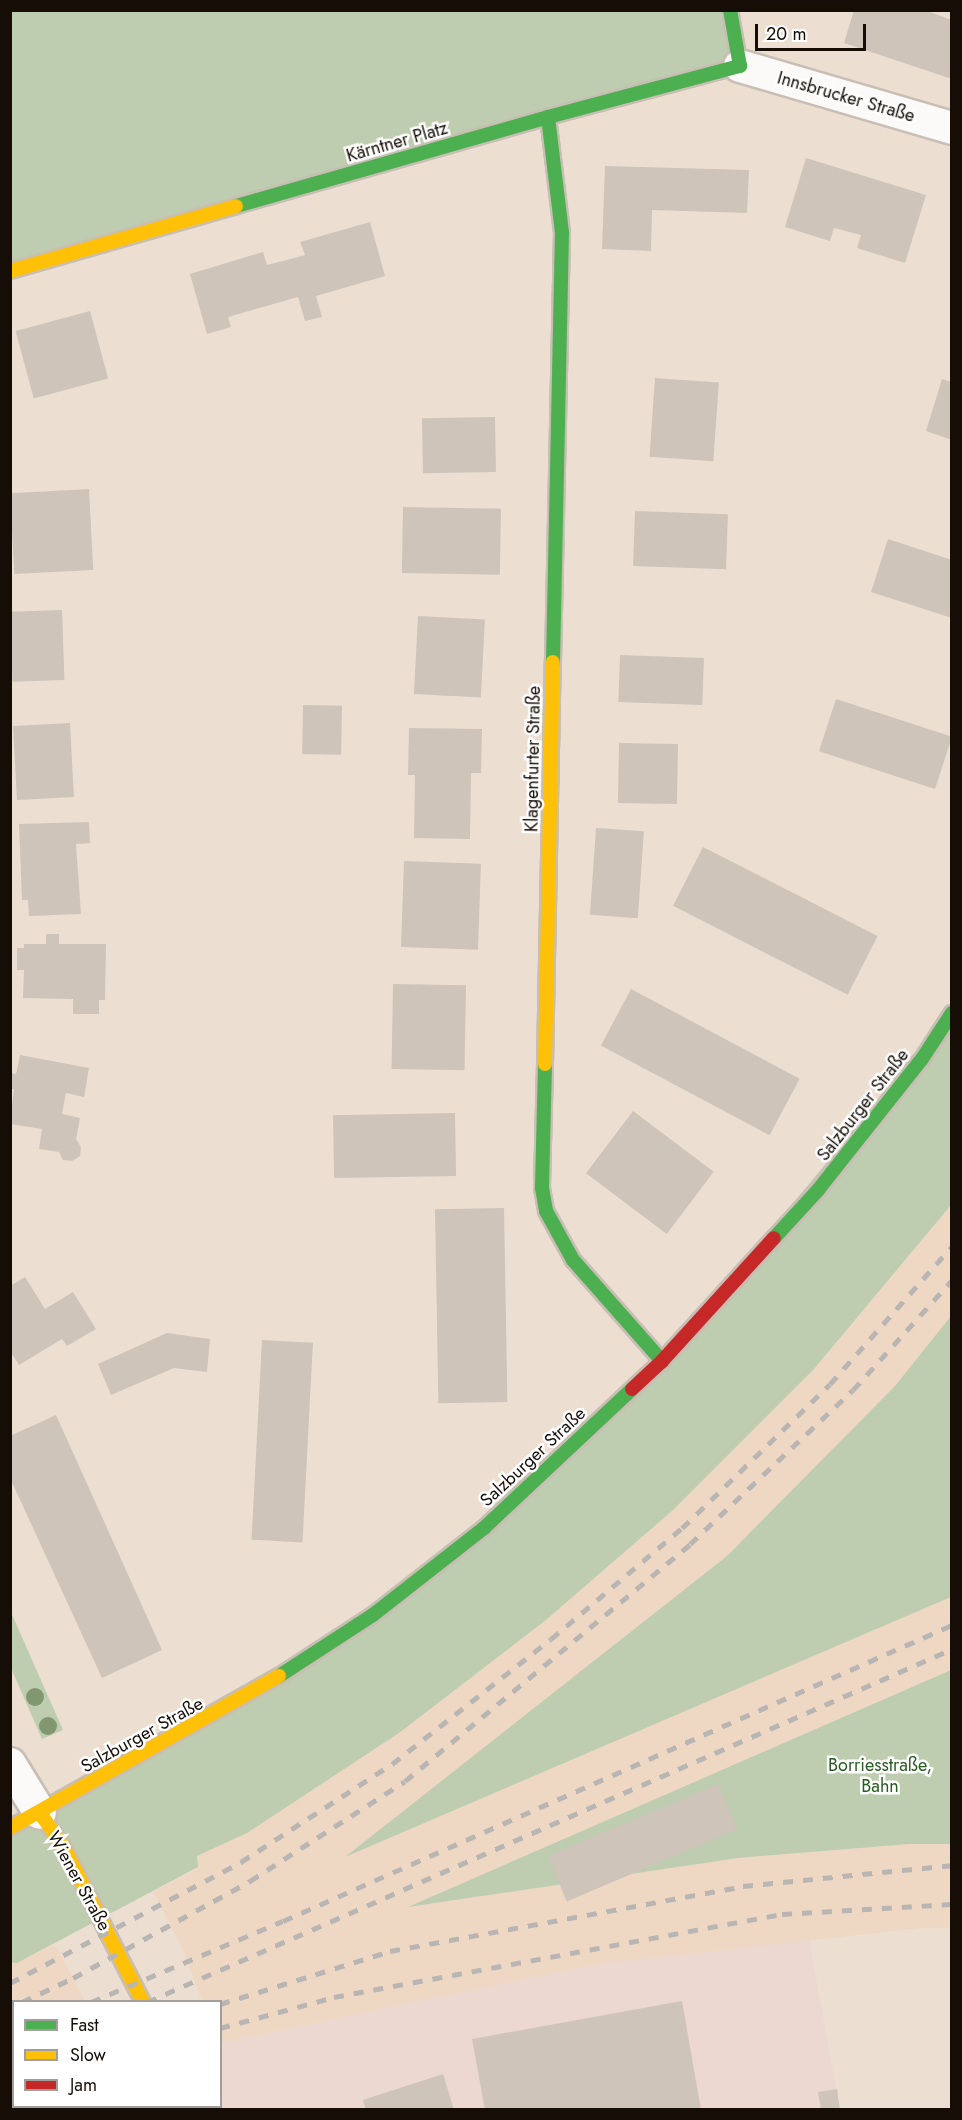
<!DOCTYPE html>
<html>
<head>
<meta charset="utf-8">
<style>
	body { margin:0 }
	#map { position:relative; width:962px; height:2120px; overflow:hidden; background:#ecdfd2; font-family:Jost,sans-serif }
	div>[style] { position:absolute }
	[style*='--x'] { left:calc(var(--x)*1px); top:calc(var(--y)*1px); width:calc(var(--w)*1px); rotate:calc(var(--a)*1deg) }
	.industrial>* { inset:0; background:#ecd7d1 }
	.built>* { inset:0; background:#eed8c4 }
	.green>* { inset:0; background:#beccaf }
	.building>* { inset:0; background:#cec4ba; transform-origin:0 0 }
	.roads { filter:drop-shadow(2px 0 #c8beb4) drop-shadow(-2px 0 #c8beb4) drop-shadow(0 2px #c8beb4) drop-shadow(0 -2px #c8beb4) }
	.street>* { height:32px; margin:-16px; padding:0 16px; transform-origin:16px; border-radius:16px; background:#fcfaf8 }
	.fast>* { height:14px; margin:-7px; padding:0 7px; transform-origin:7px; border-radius:7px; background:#4caf50 }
	.slow>* { height:14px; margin:-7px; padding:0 7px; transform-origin:7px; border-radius:7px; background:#ffc107 }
	.jam>* { height:14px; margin:-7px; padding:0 7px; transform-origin:7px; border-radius:7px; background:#c62828 }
	.rail>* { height:4.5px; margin-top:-2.25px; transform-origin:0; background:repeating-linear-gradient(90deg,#b8b5b3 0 10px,transparent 0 20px) }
	.trees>* { width:18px; height:18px; margin:-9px; border-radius:50%; background:#809770 }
	span { translate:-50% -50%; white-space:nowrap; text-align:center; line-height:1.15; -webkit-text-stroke:5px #fff; paint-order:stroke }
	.street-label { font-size:18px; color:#150d06 }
	.park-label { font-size:18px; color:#275c1f }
	.frame { position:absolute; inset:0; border:12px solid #150d06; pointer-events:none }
	.legend { position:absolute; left:12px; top:2000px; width:210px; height:108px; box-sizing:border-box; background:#fff; border:2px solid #a19e9b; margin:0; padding:8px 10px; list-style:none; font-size:18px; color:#150d06 }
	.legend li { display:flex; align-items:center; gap:12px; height:30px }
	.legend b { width:30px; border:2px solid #a19e9b }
	.scale { position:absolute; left:755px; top:24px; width:111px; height:27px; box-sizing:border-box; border:3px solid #150d06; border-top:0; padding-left:8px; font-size:18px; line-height:21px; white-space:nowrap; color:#150d06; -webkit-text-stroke:4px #fff; paint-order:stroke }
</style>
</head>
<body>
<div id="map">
	<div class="industrial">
		<i style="clip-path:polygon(809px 1940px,840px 2109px,20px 2110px,28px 2106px,220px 2106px,221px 2043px,597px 1964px)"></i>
	</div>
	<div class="built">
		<i style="clip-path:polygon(951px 1205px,951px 1316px,895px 1386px,727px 1556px,348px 1855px,951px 1597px,951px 1670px,411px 1906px,738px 1858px,909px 1844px,951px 1844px,951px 1928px,921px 1928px,597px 1964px,221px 2043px,220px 2002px,202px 2001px,184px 1952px,153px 1892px,198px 1868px,197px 1856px,247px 1833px,399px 1733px,546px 1620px,673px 1510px,814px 1369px)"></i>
		<i style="clip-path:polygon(55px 1944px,85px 2001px,14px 2002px,14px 2106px,28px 2107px,11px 2110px,11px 1962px,17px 1963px)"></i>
	</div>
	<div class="green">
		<i style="clip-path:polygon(11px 11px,730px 11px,740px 66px,11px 271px)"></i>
		<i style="clip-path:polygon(951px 1013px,951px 1205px,814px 1369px,673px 1510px,546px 1620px,399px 1733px,247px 1833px,197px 1856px,198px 1867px,17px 1963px,11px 1962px,11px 1828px,373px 1615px,662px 1361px)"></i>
		<i style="clip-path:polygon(951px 1316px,951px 1597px,345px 1857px,727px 1556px,895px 1386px)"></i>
		<i style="clip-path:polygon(10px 1610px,63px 1730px,42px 1739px,11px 1668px)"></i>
		<i style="clip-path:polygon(951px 1670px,951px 1844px,909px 1844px,738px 1858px,408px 1907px)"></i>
	</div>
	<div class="building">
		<i style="clip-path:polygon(854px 10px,924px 10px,952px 20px,952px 79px,844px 43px)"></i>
		<i style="clip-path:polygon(806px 158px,926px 195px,905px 263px,857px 248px,861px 235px,834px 228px,830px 241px,785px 227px)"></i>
		<i style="clip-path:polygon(605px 166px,749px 170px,747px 213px,652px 210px,651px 251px,602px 249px)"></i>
		<i style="clip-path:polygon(370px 222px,385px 276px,316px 296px,322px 317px,305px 321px,298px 297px,228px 317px,231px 327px,207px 334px,190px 274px,263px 252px,267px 265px,287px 260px,305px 255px,300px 242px)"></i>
		<i style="left:90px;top:311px;width:70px;height:77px;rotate:75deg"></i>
		<i style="left:655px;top:378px;width:64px;height:79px;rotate:4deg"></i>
		<i style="clip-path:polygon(942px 379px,952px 382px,952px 440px,926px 431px)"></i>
		<i style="left:495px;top:417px;width:55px;height:73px;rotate:89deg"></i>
		<i style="left:89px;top:489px;width:81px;height:79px;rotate:87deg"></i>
		<i style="left:403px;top:507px;width:98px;height:66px;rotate:1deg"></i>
		<i style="left:635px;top:511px;width:93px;height:55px;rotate:2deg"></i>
		<i style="clip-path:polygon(888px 539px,952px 560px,952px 618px,871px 592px)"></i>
		<i style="left:62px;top:610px;width:70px;height:52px;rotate:88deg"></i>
		<i style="left:418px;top:616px;width:67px;height:78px;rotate:3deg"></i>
		<i style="left:620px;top:655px;width:84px;height:47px;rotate:2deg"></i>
		<i style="left:836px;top:699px;width:122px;height:55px;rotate:18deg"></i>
		<i style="left:303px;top:705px;width:39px;height:49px;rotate:1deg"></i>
		<i style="left:70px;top:723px;width:74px;height:57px;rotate:87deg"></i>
		<i style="clip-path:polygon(409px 728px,482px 729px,481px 773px,471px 773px,470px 839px,414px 838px,415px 775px,408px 775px)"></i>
		<i style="left:678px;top:744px;width:60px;height:59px;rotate:91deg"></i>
		<i style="clip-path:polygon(89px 822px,90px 843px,76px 844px,81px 914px,29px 916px,28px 900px,22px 900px,19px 824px)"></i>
		<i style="left:596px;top:828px;width:48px;height:87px;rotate:4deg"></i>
		<i style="left:703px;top:847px;width:196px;height:66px;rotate:27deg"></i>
		<i style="left:404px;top:861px;width:77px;height:86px;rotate:2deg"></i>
		<i style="clip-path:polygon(46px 934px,59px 934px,59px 944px,106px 944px,105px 1000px,99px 1000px,99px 1014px,73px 1014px,73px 999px,23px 998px,24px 970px,17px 970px,17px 948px,24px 948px,24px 944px,46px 944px)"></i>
		<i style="left:393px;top:984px;width:73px;height:85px;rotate:1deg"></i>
		<i style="left:631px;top:989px;width:191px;height:64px;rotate:28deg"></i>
		<i style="clip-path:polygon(20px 1055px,89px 1068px,84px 1097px,66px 1093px,62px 1114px,80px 1118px,76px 1139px,81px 1147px,80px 1156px,72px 1161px,63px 1160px,59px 1152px,39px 1149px,42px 1129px,10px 1124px,14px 1089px,10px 1089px,10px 1078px,11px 1073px,16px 1074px)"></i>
		<i style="left:633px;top:1111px;width:101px;height:78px;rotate:37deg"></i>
		<i style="left:455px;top:1113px;width:63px;height:122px;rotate:89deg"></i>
		<i style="left:504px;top:1208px;width:194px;height:69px;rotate:89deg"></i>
		<i style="clip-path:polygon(25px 1277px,45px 1309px,73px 1292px,96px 1329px,67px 1346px,62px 1339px,19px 1365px,10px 1351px,10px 1286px)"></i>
		<i style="clip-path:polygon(167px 1333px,210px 1339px,207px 1372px,174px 1368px,111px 1395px,98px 1364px)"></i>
		<i style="left:262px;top:1340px;width:51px;height:200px;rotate:3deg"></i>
		<i style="clip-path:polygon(56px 1415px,162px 1650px,102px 1678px,10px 1478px,10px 1436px)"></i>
		<i style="left:718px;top:1784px;width:49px;height:185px;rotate:67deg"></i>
		<i style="clip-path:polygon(682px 2001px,701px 2110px,485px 2110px,472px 2039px)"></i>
		<i style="clip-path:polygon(443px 2074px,454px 2110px,366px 2110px,363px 2100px)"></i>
		<i style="clip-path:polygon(837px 2089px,840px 2110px,821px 2110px,818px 2092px)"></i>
	</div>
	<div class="roads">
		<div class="street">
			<i style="--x:740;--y:66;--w:221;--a:16.3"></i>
			<i style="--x:10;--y:1764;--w:57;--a:58.5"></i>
		</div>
		<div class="fast">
			<i style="--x:548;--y:117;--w:116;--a:83.1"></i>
			<i style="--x:562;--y:232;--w:430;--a:91.2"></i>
			<i style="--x:236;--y:206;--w:324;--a:-15.9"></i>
			<i style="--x:548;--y:117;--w:199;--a:-14.9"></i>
			<i style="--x:740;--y:66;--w:57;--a:-100.1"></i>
			<i style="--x:545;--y:1064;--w:124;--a:91.4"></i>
			<i style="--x:542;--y:1188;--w:23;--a:80"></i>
			<i style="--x:546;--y:1211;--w:56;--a:61.1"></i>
			<i style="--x:573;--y:1260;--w:135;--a:48.6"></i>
			<i style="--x:774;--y:1238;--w:65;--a:-47.5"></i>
			<i style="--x:818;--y:1190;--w:167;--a:-51.6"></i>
			<i style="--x:922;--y:1059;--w:55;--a:-56.9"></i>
			<i style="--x:279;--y:1676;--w:112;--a:-33"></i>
			<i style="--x:373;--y:1615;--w:141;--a:-38.1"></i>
			<i style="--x:484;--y:1528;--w:203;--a:-43.2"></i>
			<i style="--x:194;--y:2106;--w:4;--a:76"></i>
		</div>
		<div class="slow">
			<i style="--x:10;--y:271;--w:235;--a:-16"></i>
			<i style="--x:545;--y:1064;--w:402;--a:-88.9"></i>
			<i style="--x:40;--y:1813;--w:40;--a:55.1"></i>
			<i style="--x:63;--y:1846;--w:175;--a:62.9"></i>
			<i style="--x:10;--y:1828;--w:309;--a:-29.5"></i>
		</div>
		<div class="jam">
			<i style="--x:632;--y:1389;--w:41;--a:-43"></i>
			<i style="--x:662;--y:1361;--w:166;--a:-47.7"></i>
		</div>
	</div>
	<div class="rail">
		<i style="--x:10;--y:1983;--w:261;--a:-27.6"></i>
		<i style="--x:241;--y:1862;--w:180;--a:-33"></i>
		<i style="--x:392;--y:1764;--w:202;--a:-38.2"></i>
		<i style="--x:551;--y:1639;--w:172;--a:-40.3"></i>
		<i style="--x:682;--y:1528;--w:206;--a:-44.2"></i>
		<i style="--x:830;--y:1384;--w:184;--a:-48.5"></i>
		<i style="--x:22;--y:2002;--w:56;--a:-25.2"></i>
		<i style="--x:73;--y:1978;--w:202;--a:-28.7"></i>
		<i style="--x:250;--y:1881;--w:184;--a:-32.8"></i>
		<i style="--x:405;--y:1781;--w:371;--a:-39.7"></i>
		<i style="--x:690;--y:1544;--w:224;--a:-43.4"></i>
		<i style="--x:853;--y:1390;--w:148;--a:-48"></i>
		<i style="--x:91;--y:2002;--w:208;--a:-22.9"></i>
		<i style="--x:283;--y:1921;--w:732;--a:-23.87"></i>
		<i style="--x:147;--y:2002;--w:879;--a:-23.68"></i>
		<i style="--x:220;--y:2004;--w:178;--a:-17.3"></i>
		<i style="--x:390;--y:1951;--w:359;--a:-10.4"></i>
		<i style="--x:743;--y:1886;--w:210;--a:-5.7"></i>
		<i style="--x:10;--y:2007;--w:4;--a:-14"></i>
		<i style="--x:220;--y:2028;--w:118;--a:-15.2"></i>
		<i style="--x:334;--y:1997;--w:456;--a:-10.5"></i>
		<i style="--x:782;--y:1914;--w:170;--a:-3.4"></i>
		<i style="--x:10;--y:2035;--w:4;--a:-14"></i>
		<i style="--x:10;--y:2061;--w:4;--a:-14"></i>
		<i style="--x:10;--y:2071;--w:4;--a:-14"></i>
		<i style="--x:10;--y:2094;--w:4;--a:-14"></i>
	</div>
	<div class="trees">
		<i style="left:35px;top:1697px"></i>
		<i style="left:48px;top:1726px"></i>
	</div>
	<div class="street-label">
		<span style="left:846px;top:97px;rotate:16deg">Innsbrucker Straße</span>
		<span style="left:397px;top:142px;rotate:-16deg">Kärntner Platz</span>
		<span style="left:533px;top:759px;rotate:-89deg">Klagenfurter Straße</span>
		<span style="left:863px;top:1105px;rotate:-52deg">Salzburger Straße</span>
		<span style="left:533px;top:1457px;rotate:-43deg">Salzburger Straße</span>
		<span style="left:142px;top:1735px;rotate:-29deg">Salzburger Straße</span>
		<span style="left:79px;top:1881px;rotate:61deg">Wiener Straße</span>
	</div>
	<div class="park-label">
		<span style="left:880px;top:1776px">Borriesstraße,<br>Bahn</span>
	</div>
	<div class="frame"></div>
	<ul class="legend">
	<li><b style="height:8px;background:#4caf50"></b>Fast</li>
	<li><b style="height:8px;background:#ffc107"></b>Slow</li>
	<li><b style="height:8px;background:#c62828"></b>Jam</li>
	</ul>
	<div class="scale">20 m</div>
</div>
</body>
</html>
